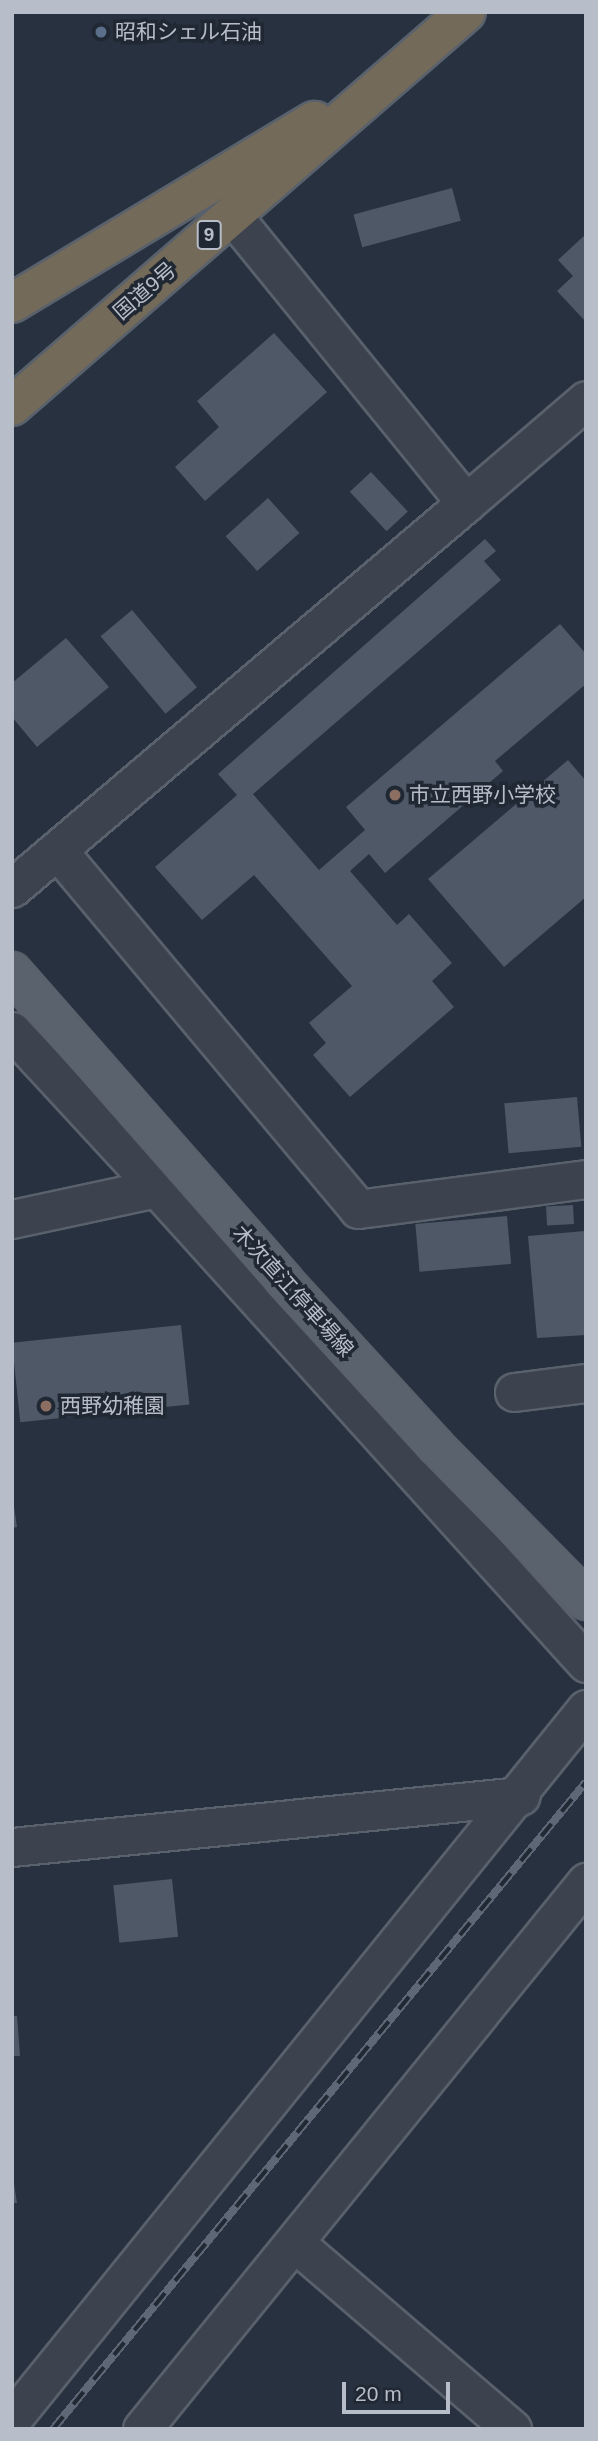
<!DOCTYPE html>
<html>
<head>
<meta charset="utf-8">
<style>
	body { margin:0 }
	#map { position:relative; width:598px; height:2441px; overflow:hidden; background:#28313f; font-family:Arial,"Noto Sans JP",sans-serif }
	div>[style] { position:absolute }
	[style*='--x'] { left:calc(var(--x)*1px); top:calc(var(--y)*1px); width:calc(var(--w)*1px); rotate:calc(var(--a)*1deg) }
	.building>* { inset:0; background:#4e5867; transform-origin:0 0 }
	.roads { filter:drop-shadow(2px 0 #59616c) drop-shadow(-2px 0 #59616c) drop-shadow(0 2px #59616c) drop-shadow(0 -2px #59616c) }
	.minor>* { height:37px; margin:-18.5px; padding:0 18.5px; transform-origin:18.5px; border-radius:18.5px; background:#3c434f }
	.major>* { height:38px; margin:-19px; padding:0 19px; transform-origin:19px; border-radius:19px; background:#5a626e }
	.highway>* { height:38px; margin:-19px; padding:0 19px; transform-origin:19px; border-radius:19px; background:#746a59 }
	.rail>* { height:8px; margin-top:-4px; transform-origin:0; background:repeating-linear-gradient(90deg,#202834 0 16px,#5e6775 0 32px); box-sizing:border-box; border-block:2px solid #5e6775 }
	.dots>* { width:19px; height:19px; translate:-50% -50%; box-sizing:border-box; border:4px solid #202834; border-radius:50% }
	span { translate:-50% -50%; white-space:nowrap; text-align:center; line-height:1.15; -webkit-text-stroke:7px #202834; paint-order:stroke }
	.shield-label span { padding:2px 5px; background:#202834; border:2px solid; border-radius:5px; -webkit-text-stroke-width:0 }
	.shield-label { font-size:19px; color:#b8bec9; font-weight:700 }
	.poi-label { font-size:21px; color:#b8bec9 }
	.left { translate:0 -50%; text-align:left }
	.street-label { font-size:21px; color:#b8bec9 }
	.frame { position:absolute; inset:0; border:14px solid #b8bec9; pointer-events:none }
	.scale { position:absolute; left:342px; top:2382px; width:108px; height:32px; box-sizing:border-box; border:4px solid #b8bec9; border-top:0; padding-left:9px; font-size:21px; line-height:24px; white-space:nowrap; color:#b8bec9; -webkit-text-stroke:5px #202834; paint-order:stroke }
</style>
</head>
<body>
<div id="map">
	<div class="building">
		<i style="left:452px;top:188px;width:34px;height:102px;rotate:75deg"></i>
		<i style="clip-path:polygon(586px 234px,586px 322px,557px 291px,573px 276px,558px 260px)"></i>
		<i style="clip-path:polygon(274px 333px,327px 392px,205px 501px,175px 467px,219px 427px,197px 401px)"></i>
		<i style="left:371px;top:472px;width:54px;height:29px;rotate:47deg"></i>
		<i style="left:268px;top:498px;width:47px;height:57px;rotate:48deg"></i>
		<i style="clip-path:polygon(485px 539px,496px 551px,484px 561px,501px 580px,253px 794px,319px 870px,365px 830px,346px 807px,560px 624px,586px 654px,586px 684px,495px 761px,503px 771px,385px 873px,369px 854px,350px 871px,397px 925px,409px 914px,452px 963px,432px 981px,454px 1007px,350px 1097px,313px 1055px,326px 1043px,309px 1023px,352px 986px,254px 875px,202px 920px,155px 867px,237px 795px,218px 774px)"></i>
		<i style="left:132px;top:610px;width:101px;height:41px;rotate:50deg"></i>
		<i style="clip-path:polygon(66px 638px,109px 687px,37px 747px,12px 717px,12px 683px)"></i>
		<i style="clip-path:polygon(568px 760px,586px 781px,586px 897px,504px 967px,428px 879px)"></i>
		<i style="left:577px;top:1097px;width:50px;height:73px;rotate:85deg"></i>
		<i style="left:573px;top:1205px;width:19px;height:27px;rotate:87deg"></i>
		<i style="left:507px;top:1216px;width:48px;height:92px;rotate:85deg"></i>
		<i style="clip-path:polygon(585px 1231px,586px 1335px,537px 1338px,528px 1236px)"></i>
		<i style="left:181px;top:1325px;width:80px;height:170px;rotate:84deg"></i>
		<i style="clip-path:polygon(12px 1493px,17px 1527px,12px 1528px)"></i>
		<i style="left:172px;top:1879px;width:58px;height:59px;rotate:84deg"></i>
		<i style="clip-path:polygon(12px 2016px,17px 2016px,20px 2056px,12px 2056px)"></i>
		<i style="clip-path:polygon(12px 2170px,17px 2203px,12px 2203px)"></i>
	</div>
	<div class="roads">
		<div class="minor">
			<i style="--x:466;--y:503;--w:158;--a:-40.6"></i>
			<i style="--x:58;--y:851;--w:467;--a:50"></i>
			<i style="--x:358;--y:1209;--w:230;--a:-7.5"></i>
			<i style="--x:12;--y:888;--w:595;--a:-40.3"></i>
			<i style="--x:466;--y:503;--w:371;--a:-129.1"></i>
			<i style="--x:12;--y:1031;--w:214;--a:47.3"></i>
			<i style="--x:12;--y:1219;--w:148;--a:-12.1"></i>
			<i style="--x:157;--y:1188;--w:640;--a:47.91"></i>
			<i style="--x:514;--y:1392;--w:73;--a:-7.1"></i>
			<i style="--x:12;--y:1847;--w:511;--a:-5.73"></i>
			<i style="--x:295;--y:2243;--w:286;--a:40.6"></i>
			<i style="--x:12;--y:2419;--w:913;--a:-51.05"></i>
			<i style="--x:142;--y:2429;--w:705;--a:-50.93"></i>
		</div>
		<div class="major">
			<i style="--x:12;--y:972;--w:411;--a:48.7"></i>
			<i style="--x:283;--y:1281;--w:224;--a:47.5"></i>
			<i style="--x:434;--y:1446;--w:216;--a:45.4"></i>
		</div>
		<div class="highway">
			<i style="--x:12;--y:303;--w:353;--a:-31.1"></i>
			<i style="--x:12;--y:406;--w:601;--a:-40.95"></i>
		</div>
	</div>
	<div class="rail">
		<i style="--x:53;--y:2429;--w:838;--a:-50.52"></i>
	</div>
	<div class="dots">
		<i style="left:101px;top:32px;background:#5c6f8a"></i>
		<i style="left:395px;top:795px;background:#8d6e63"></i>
		<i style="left:46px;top:1406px;background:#8d6e63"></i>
	</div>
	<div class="shield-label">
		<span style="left:209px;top:235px">9</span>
	</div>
	<div class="poi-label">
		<span class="left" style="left:115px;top:32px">昭和シェル石油</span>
		<span class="left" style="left:409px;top:795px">市立西野小学校</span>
		<span class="left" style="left:60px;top:1406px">西野幼稚園</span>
	</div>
	<div class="street-label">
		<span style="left:145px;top:291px;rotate:-41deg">国道9号</span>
		<span style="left:293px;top:1291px;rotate:48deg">木次直江停車場線</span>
	</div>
	<div class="frame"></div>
	<div class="scale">20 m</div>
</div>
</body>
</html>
